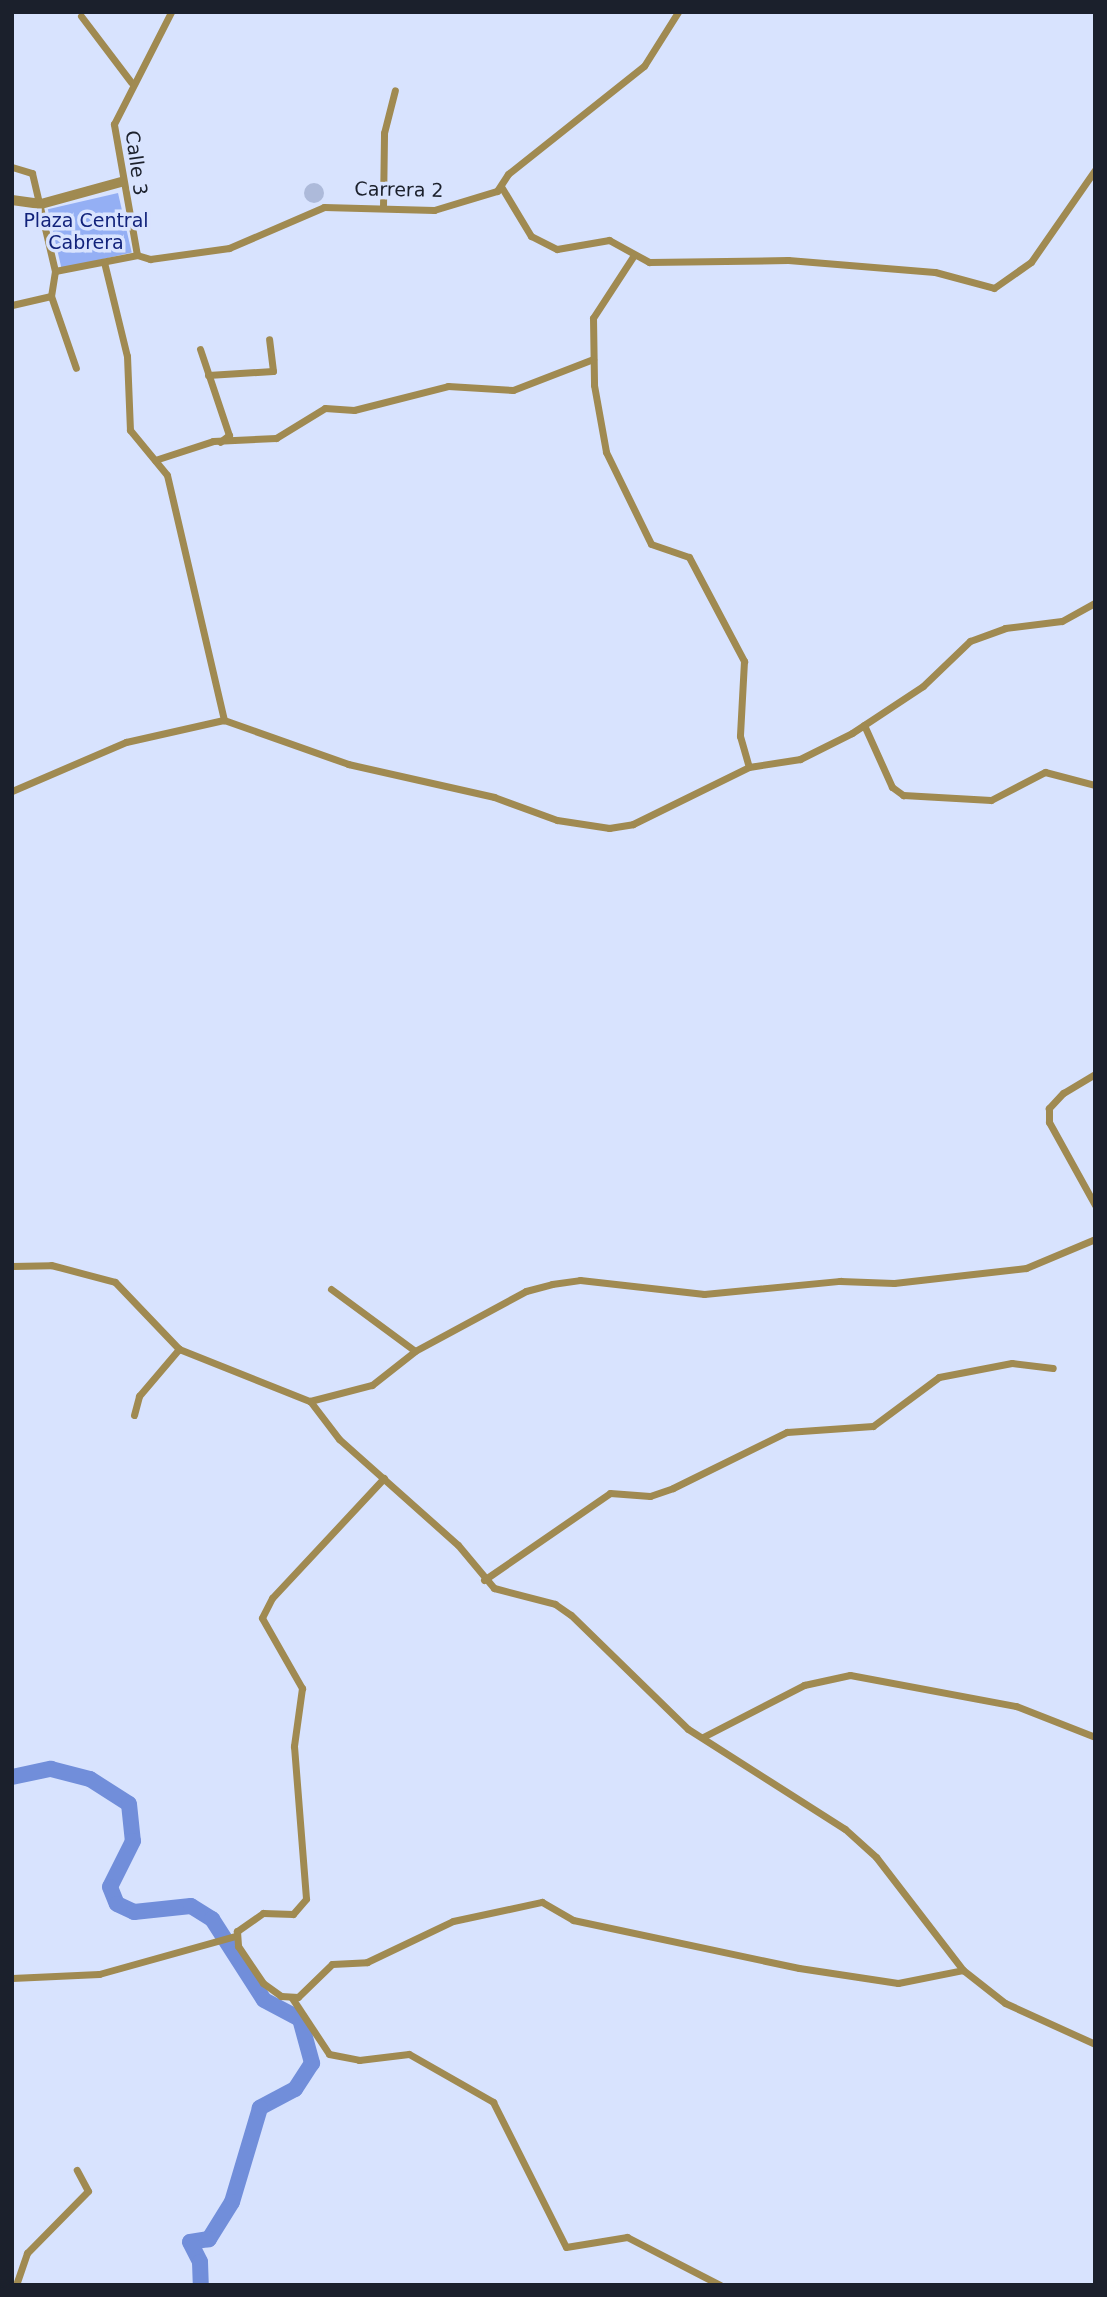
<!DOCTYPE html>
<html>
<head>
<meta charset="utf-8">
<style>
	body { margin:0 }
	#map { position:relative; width:1107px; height:2297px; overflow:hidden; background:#d8e3fe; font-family:"DejaVu Sans",sans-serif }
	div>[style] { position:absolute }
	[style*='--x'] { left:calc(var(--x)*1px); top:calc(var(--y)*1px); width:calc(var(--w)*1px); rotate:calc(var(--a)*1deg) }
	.green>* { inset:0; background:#94aff4; transform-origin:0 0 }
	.river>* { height:16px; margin:-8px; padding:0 8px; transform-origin:8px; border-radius:8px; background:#718eda }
	.building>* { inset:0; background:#adbada }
	.round { border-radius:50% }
	.minor>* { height:7px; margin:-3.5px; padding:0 3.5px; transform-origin:3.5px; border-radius:3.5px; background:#a08a51 }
	.tertiary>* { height:10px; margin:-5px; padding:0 5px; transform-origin:5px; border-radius:5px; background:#a08a51 }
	span { translate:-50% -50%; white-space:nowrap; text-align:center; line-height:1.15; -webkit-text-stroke:7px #d8e3fe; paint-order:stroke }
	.street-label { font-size:19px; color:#1b202c }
	.park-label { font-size:19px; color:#12237b }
	.frame { position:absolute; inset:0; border:14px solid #1b202c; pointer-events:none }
</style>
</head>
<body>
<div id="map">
	<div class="green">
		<i style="left:118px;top:193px;width:61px;height:72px;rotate:77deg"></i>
	</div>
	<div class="river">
		<i style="--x:12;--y:1777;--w:40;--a:-12"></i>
		<i style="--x:51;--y:1769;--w:40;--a:14.4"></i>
		<i style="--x:90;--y:1779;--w:46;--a:32.7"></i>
		<i style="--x:129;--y:1804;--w:37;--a:84"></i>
		<i style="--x:133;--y:1841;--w:51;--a:116.6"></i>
		<i style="--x:110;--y:1887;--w:18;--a:68"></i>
		<i style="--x:117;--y:1904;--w:19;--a:25"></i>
		<i style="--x:134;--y:1912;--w:57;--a:-6"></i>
		<i style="--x:191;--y:1906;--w:25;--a:32"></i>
		<i style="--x:212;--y:1919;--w:96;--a:57.3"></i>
		<i style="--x:264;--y:2000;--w:41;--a:27.8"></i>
		<i style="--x:300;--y:2019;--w:46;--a:74.7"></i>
		<i style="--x:312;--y:2063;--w:31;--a:123"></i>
		<i style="--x:295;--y:2089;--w:40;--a:152"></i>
		<i style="--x:260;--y:2108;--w:98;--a:106.6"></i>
		<i style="--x:232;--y:2202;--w:44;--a:121.9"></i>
		<i style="--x:209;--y:2239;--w:19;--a:171"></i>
		<i style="--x:190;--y:2242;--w:22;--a:63"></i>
		<i style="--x:200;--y:2262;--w:23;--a:88"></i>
	</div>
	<div class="building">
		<i class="round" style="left:304px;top:183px;width:20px;height:20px"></i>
	</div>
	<div class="minor">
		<i style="--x:81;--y:16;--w:83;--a:52.9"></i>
		<i style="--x:12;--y:167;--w:21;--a:17"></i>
		<i style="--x:32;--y:173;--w:101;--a:76.8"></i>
		<i style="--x:55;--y:271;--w:25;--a:99"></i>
		<i style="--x:51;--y:296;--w:76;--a:70.9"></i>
		<i style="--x:502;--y:188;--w:56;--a:58.9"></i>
		<i style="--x:531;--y:236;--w:29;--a:27"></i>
		<i style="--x:557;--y:249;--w:53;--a:-9.8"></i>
		<i style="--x:609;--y:240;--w:46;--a:28.8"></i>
		<i style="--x:649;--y:262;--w:139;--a:-0.8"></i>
		<i style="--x:788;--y:260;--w:147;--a:4.7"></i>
		<i style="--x:935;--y:272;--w:61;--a:15.2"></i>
		<i style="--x:994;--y:288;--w:45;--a:-35.1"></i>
		<i style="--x:1031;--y:262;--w:112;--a:-55.2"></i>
		<i style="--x:383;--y:207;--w:74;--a:-89.2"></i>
		<i style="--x:384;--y:133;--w:44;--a:-75.7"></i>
		<i style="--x:137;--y:255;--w:133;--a:-100"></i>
		<i style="--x:114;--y:124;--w:126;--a:-63"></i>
		<i style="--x:634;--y:255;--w:75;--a:123.1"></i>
		<i style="--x:593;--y:318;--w:67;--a:89.1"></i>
		<i style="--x:594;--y:385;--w:68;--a:79.8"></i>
		<i style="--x:606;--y:452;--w:102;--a:63.9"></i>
		<i style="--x:651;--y:544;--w:40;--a:18.9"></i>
		<i style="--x:689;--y:557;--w:118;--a:62.1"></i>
		<i style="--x:744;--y:661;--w:75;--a:93.1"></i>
		<i style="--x:740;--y:736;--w:32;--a:74"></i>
		<i style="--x:104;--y:262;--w:97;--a:76.3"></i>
		<i style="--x:127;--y:356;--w:74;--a:87.7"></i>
		<i style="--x:130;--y:430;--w:58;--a:50.6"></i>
		<i style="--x:167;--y:475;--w:252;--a:76.9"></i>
		<i style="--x:55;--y:271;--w:84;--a:-11"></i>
		<i style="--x:137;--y:255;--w:14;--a:17"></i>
		<i style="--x:150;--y:259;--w:80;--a:-7.9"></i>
		<i style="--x:229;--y:248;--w:103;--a:-23.3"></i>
		<i style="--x:324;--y:207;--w:110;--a:1.6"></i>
		<i style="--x:434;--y:210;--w:66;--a:-16.8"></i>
		<i style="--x:497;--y:191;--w:20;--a:-57"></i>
		<i style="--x:508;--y:174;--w:174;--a:-38.5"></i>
		<i style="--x:644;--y:66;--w:64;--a:-57.8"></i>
		<i style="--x:12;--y:305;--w:40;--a:-13"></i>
		<i style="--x:200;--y:349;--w:91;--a:71.4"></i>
		<i style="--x:229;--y:435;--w:11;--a:142"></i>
		<i style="--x:208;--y:375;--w:65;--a:-3.5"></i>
		<i style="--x:273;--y:371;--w:32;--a:-97"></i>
		<i style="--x:155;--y:460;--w:61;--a:-18.1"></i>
		<i style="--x:213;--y:441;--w:63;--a:-2.7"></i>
		<i style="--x:276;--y:438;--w:57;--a:-31.5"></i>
		<i style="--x:325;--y:408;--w:29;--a:4"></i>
		<i style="--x:354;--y:410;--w:97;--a:-14.3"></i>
		<i style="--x:448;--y:386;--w:65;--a:3.5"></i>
		<i style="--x:513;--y:390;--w:86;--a:-21.2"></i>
		<i style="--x:864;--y:725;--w:68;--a:65.7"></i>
		<i style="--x:892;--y:787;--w:14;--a:36"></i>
		<i style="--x:903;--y:795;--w:88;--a:3.3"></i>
		<i style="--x:991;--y:800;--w:61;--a:-27.4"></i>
		<i style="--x:1045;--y:772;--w:52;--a:14.6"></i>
		<i style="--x:12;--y:791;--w:124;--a:-23.3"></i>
		<i style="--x:126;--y:742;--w:100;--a:-12.7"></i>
		<i style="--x:224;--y:720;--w:132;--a:19.5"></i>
		<i style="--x:348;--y:764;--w:150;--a:12.7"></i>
		<i style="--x:494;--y:797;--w:67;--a:20.1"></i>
		<i style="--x:557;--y:820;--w:53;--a:8.7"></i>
		<i style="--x:609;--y:828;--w:24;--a:-9"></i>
		<i style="--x:633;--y:824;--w:129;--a:-26.2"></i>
		<i style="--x:749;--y:767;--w:52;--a:-8.9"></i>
		<i style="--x:800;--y:759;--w:58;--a:-26.6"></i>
		<i style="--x:852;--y:733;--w:85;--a:-33.5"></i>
		<i style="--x:923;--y:686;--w:65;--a:-43.8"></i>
		<i style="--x:970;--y:641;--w:37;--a:-20"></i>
		<i style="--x:1005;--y:628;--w:57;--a:-7"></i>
		<i style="--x:1062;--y:621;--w:38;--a:-29"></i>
		<i style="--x:1095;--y:1074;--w:37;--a:149"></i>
		<i style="--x:1063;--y:1093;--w:21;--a:133"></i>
		<i style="--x:1049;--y:1108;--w:14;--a:90"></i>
		<i style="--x:1049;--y:1122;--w:95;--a:61"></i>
		<i style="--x:12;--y:1266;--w:39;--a:-1"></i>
		<i style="--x:51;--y:1265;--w:66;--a:14.9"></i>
		<i style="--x:115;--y:1282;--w:93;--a:46.3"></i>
		<i style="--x:179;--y:1349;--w:141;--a:21.7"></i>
		<i style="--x:310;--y:1401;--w:64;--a:-14.5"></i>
		<i style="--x:372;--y:1385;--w:55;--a:-38.3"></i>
		<i style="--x:415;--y:1351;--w:126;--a:-28.4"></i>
		<i style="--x:526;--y:1291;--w:27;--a:-15"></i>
		<i style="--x:552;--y:1284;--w:28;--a:-8"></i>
		<i style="--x:580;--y:1280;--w:125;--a:6.4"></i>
		<i style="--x:704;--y:1294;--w:137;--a:-5.5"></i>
		<i style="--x:840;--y:1281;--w:54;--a:2.1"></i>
		<i style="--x:894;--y:1283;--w:133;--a:-6.5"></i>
		<i style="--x:1026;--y:1268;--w:75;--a:-22.8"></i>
		<i style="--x:331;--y:1289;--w:104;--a:36.4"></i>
		<i style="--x:310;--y:1401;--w:48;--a:52.7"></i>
		<i style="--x:339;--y:1439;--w:159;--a:41.7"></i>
		<i style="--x:458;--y:1545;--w:56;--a:50.1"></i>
		<i style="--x:494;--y:1588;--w:63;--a:14.7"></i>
		<i style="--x:555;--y:1604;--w:19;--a:35"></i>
		<i style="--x:571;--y:1615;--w:163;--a:44.3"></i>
		<i style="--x:688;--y:1729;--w:186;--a:32.5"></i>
		<i style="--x:845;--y:1829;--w:42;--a:42.1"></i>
		<i style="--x:876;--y:1857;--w:143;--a:52.4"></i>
		<i style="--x:963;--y:1970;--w:53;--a:38.2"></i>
		<i style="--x:1005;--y:2003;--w:99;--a:24.5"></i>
		<i style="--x:134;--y:1415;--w:20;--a:-75"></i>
		<i style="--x:139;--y:1396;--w:62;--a:-49.6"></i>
		<i style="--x:384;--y:1478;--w:164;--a:133"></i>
		<i style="--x:272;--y:1598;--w:22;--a:117"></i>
		<i style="--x:262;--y:1618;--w:81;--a:60.3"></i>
		<i style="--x:302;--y:1688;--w:59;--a:97.9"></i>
		<i style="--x:294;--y:1746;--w:153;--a:85.5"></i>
		<i style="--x:306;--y:1899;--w:20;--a:131"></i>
		<i style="--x:293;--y:1914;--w:30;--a:-178"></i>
		<i style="--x:263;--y:1913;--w:32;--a:145"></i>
		<i style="--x:237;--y:1931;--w:15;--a:86"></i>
		<i style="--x:238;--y:1946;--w:45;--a:56"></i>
		<i style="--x:263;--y:1983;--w:22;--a:36"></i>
		<i style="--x:281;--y:1996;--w:17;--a:3"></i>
		<i style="--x:298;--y:1997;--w:47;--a:-44.1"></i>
		<i style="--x:332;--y:1964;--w:35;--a:-3"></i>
		<i style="--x:367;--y:1962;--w:95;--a:-25.5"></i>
		<i style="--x:453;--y:1921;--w:91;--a:-12.1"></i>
		<i style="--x:542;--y:1902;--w:36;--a:30"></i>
		<i style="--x:573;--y:1920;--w:231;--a:12"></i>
		<i style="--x:799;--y:1968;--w:100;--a:8.6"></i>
		<i style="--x:898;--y:1983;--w:66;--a:-11.3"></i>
		<i style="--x:484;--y:1580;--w:153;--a:-34.6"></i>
		<i style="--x:610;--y:1493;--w:40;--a:4.3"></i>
		<i style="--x:650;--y:1496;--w:24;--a:-19"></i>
		<i style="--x:673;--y:1488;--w:127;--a:-26.2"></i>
		<i style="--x:787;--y:1432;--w:86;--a:-4"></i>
		<i style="--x:873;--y:1426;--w:82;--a:-36.6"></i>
		<i style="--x:939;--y:1377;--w:74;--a:-10.9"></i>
		<i style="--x:1012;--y:1363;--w:41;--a:7"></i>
		<i style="--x:703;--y:1737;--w:114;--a:-27.2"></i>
		<i style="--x:804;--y:1685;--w:47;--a:-12.3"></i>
		<i style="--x:850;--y:1675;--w:169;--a:10.6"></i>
		<i style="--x:1016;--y:1706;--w:85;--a:21.4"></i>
		<i style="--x:12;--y:1978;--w:87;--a:-2.6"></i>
		<i style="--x:99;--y:1974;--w:141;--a:-15.6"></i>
		<i style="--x:292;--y:1998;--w:67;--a:56.5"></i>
		<i style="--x:329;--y:2054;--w:31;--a:11"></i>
		<i style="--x:359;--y:2060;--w:50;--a:-6.8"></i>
		<i style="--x:409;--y:2054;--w:97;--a:29.7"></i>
		<i style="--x:493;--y:2102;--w:162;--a:63.3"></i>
		<i style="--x:566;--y:2247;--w:62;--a:-9.3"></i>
		<i style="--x:627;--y:2237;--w:105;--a:27.3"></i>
		<i style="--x:16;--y:2285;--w:34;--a:-71"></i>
		<i style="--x:27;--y:2253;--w:87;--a:-45.5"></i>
		<i style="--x:88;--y:2191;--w:24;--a:-118"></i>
	</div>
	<div class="tertiary">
		<i style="--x:12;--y:200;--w:29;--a:8"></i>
		<i style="--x:41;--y:204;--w:83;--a:-15.4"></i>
	</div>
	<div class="street-label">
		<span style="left:136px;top:163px;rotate:82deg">Calle 3</span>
		<span style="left:399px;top:190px;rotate:1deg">Carrera 2</span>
	</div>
	<div class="park-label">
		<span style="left:86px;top:232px">Plaza Central<br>Cabrera</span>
	</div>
	<div class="frame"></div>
</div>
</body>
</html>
